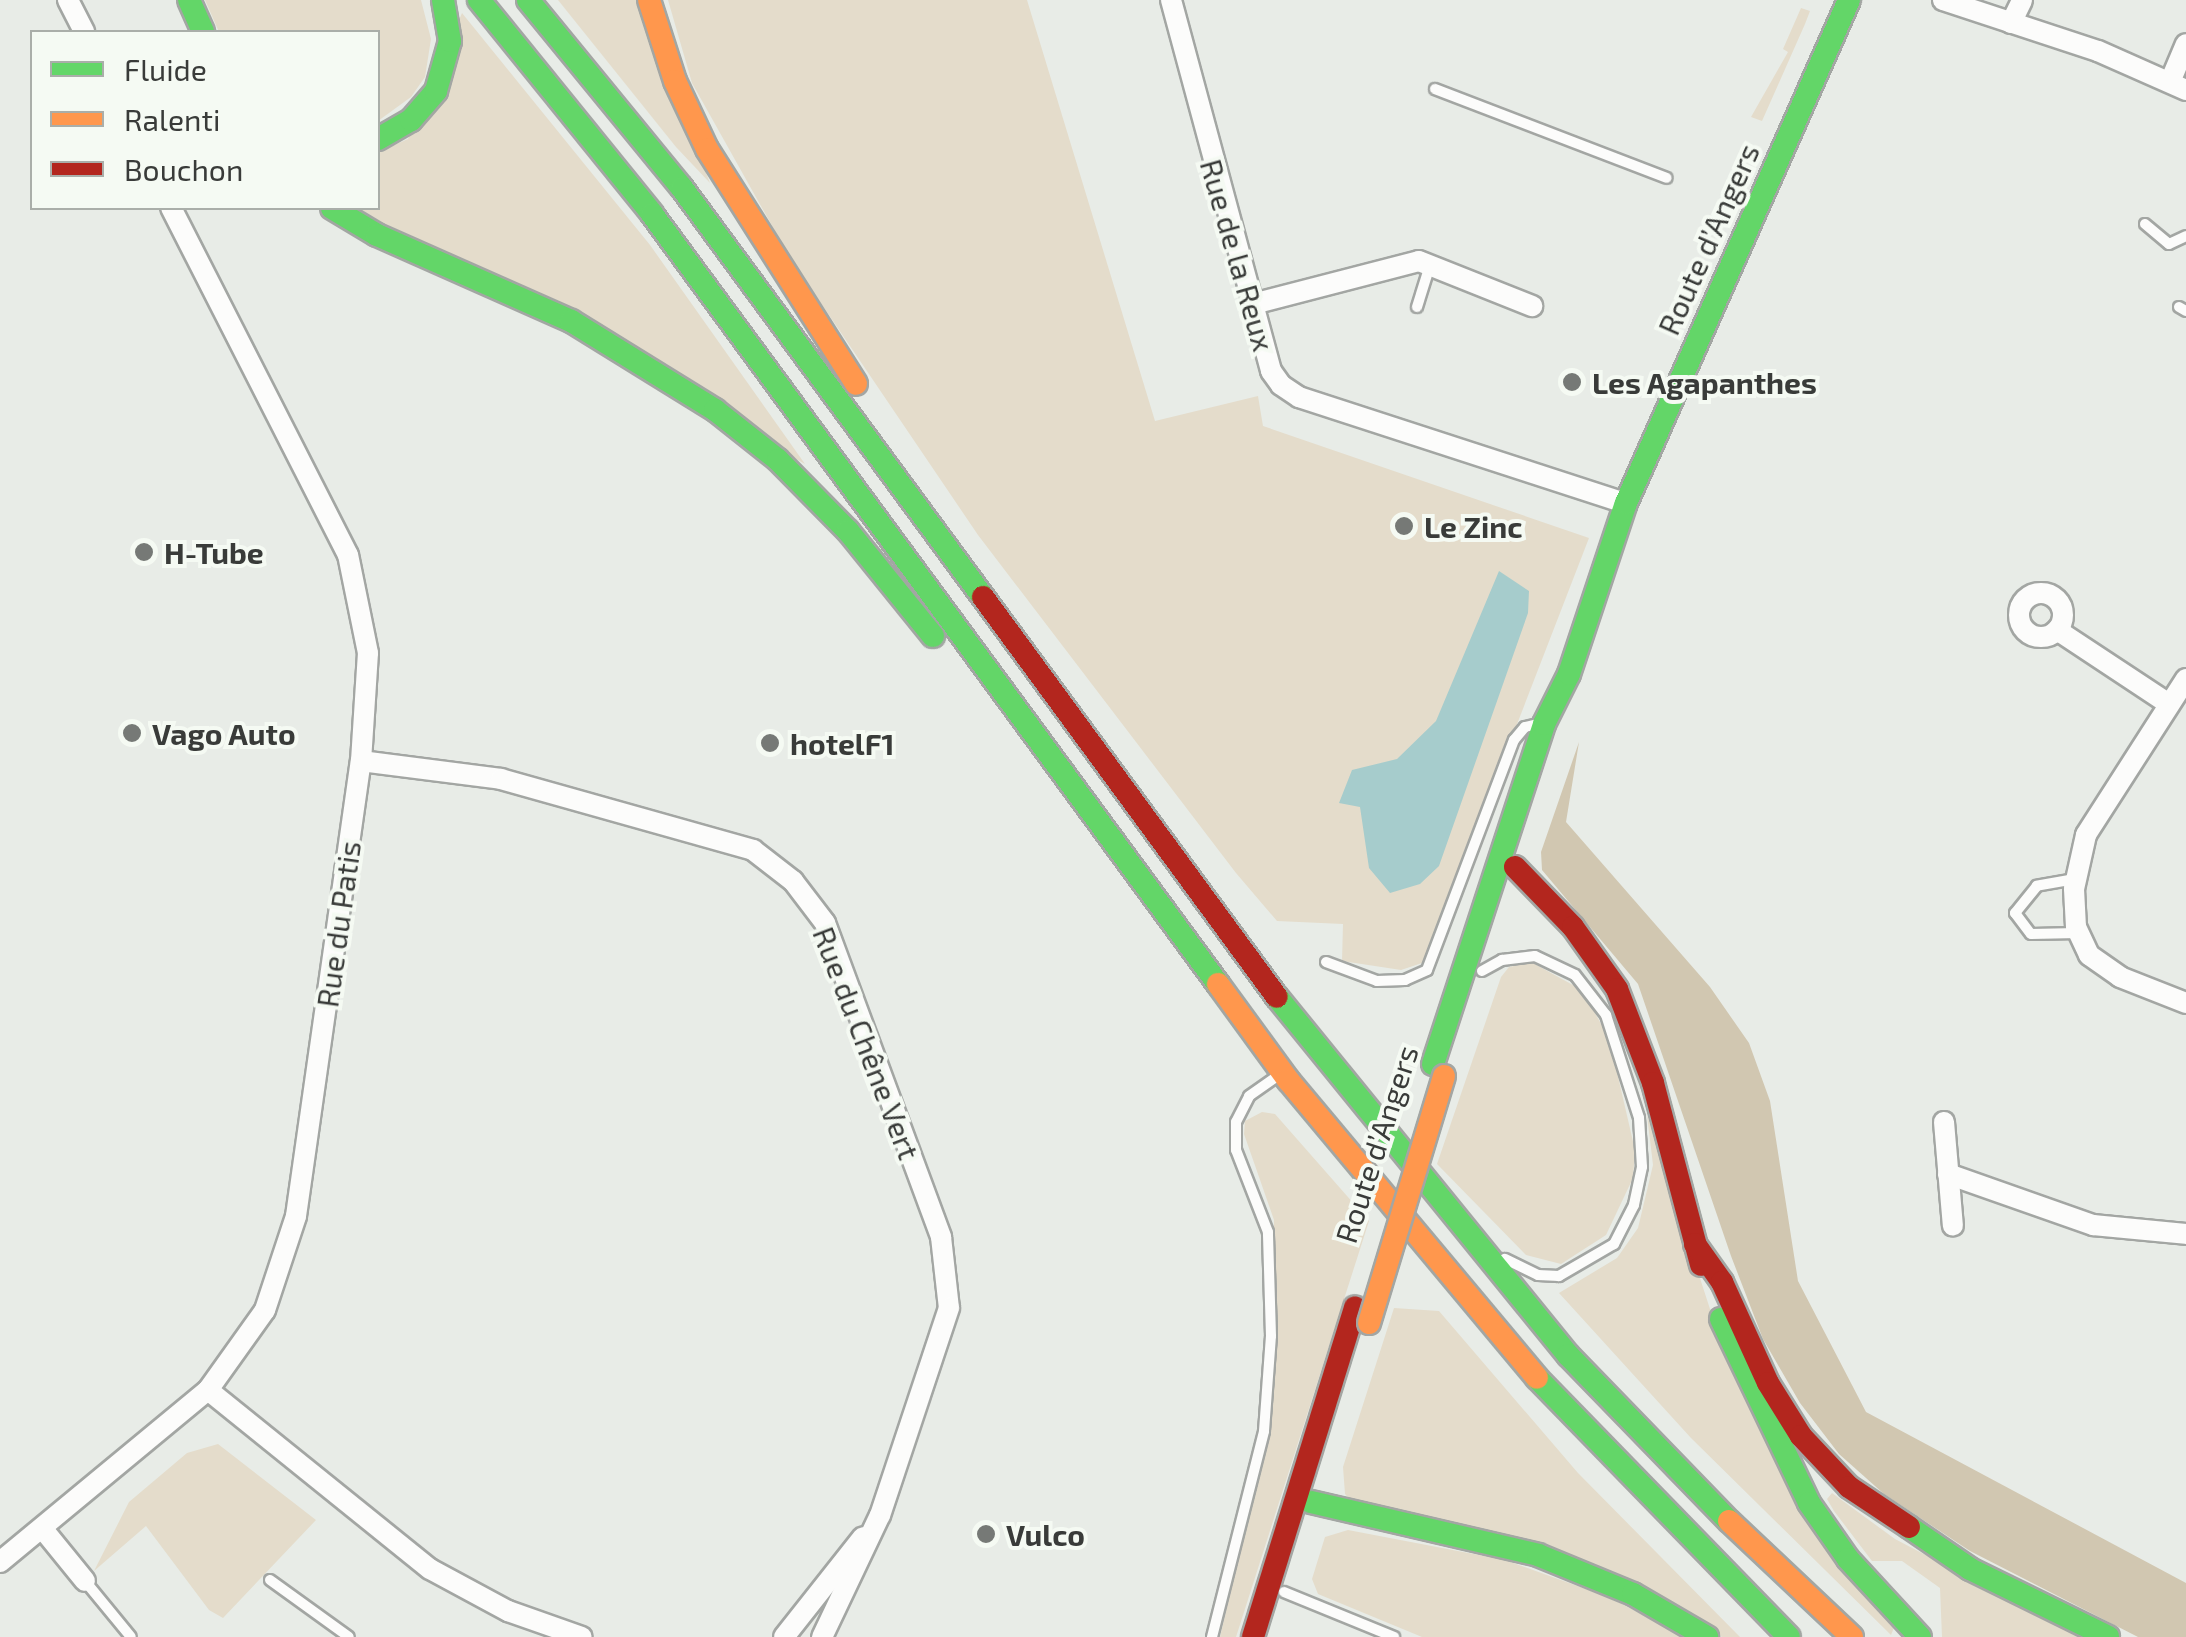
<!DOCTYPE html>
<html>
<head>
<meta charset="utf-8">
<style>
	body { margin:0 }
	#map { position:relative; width:2186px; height:1637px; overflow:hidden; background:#e8ece7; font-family:"Exo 2",sans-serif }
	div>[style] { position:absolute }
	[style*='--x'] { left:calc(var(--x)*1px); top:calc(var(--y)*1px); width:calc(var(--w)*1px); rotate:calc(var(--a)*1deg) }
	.green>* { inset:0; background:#e4dccb }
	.forest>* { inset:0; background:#d1c7b1 }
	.water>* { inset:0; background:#a6cccc }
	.roads { filter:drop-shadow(2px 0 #a3a6a3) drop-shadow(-2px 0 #a3a6a3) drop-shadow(0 2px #a3a6a3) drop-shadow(0 -2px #a3a6a3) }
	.lane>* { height:10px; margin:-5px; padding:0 5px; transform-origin:5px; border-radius:5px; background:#fcfcfb }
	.street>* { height:20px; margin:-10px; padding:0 10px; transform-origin:10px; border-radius:10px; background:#fcfcfb }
	.street>.ring { margin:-10px; padding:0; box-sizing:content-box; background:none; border:20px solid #fcfcfb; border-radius:50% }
	.fast>* { height:22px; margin:-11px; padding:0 11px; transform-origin:11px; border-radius:11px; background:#63d668 }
	.slow>* { height:22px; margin:-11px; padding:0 11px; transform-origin:11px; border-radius:11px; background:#ff974d }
	.jam>* { height:22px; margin:-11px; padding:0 11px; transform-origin:11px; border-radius:11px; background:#b3261e }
	.bridges { filter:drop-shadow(2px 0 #a3a6a3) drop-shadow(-2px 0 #a3a6a3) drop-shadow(0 2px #a3a6a3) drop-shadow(0 -2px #a3a6a3) }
	.slow-bridge>* { height:22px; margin:-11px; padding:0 11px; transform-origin:11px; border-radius:11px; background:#ff974d }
	.dots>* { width:28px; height:28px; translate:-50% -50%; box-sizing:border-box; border:5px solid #f5faf3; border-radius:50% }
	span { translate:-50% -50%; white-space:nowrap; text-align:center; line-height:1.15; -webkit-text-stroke:8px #f5faf3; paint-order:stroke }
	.street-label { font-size:30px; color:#393b39 }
	.poi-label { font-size:30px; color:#393b39; font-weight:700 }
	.left { translate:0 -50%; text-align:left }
	.legend { position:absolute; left:30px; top:30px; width:350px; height:180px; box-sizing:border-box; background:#f5faf3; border:2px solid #aaaea9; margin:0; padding:12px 18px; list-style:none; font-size:30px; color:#393b39 }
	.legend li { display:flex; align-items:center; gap:20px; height:50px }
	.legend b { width:50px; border:2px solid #aaaea9 }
</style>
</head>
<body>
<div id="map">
	<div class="green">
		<i style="clip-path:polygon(205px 0,421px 0,431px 39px,425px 77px,411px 97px,378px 121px,378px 32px,219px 32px)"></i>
		<i style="clip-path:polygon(558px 0,638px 0,710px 183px,676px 147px)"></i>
		<i style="clip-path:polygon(668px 0,1027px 0,1155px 421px,1258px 396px,1263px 426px,1589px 538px,1425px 962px,1401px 970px,1342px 961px,1343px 924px,1277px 921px,1236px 873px,978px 535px,789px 256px,692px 83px)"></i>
		<i style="clip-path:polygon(1801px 8px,1810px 11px,1805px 24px,1762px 121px,1751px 117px,1788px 52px,1783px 49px)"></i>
		<i style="clip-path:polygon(462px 13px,650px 245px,805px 464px,351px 208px,378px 208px,378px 152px,408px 139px)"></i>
		<i style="clip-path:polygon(1531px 962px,1582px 990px,1609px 1038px,1635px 1150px,1633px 1178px,1606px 1235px,1561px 1264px,1526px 1255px,1437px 1164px,1501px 977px,1509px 967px)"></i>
		<i style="clip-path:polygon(1262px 1112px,1275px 1114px,1369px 1221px,1236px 1637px,1220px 1637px,1273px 1409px,1274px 1220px,1244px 1134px,1245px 1121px)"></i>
		<i style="clip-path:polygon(1647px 1115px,1722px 1346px,1895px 1625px,1891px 1635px,1691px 1438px,1559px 1293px,1617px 1258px,1638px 1228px,1653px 1165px)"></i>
		<i style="clip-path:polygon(1394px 1308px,1439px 1311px,1578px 1473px,1740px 1637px,1722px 1637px,1700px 1622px,1352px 1502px,1345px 1494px,1343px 1467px)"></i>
		<i style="clip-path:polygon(218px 1444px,316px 1520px,223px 1618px,209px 1610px,146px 1526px,94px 1571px,129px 1502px,187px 1453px)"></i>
		<i style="clip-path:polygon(1832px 1493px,1895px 1539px,2082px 1637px,1942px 1637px,1940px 1588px,1902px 1561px,1872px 1561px,1834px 1511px,1827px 1499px)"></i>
		<i style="clip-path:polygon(1348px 1530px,1505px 1560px,1611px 1598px,1684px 1637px,1422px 1637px,1318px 1594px,1312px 1579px,1325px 1537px)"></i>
	</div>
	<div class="forest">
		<i style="clip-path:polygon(1579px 742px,1566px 822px,1710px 987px,1749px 1043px,1770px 1101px,1798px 1281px,1866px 1412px,2186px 1583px,2186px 1637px,2138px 1637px,1970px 1551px,1884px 1494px,1839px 1454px,1800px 1403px,1763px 1339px,1731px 1256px,1638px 984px,1542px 870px,1541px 852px)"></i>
	</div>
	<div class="water">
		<i style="clip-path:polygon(1499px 571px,1529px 591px,1528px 613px,1439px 866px,1420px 884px,1390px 893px,1369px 868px,1360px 807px,1339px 803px,1352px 770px,1397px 759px,1436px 721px)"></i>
	</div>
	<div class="roads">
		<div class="lane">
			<i style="--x:1435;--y:89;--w:248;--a:21"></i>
			<i style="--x:2145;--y:224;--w:31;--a:40"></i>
			<i style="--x:2169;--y:244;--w:19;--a:-25"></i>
			<i style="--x:1417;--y:307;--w:44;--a:-72.8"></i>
			<i style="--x:2179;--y:307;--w:8;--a:30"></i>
			<i style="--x:2075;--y:879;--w:39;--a:170"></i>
			<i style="--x:2037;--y:886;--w:35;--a:129"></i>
			<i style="--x:2015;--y:913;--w:26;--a:53"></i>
			<i style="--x:2031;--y:934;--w:47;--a:-1.2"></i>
			<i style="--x:1326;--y:962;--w:54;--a:20.4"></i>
			<i style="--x:1377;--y:981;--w:28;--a:-2"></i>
			<i style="--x:1405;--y:980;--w:24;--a:-24"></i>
			<i style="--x:1427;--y:970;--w:246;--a:-69.3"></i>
			<i style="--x:1514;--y:740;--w:17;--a:-50"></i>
			<i style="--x:1525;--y:727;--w:18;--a:-13"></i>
			<i style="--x:1482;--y:971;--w:23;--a:-29"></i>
			<i style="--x:1502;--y:960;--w:33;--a:-7"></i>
			<i style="--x:1535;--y:956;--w:44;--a:25.4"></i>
			<i style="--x:1575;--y:975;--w:51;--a:52.2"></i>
			<i style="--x:1606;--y:1015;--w:108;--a:72.2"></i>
			<i style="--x:1639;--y:1118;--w:49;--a:86.5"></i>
			<i style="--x:1642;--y:1167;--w:39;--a:102"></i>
			<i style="--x:1634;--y:1205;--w:44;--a:117.1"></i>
			<i style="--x:1614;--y:1244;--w:64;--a:149.8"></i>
			<i style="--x:1559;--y:1276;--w:21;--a:-177"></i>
			<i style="--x:1538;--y:1275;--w:37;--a:-154"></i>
			<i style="--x:270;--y:1580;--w:97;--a:35.8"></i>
			<i style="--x:85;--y:1581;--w:72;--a:50.6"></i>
			<i style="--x:1284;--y:1592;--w:119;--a:22.2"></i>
			<i style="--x:1212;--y:1637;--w:212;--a:-75.8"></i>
			<i style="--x:1264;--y:1431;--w:95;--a:-85.8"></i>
			<i style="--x:1271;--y:1336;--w:104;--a:-91.7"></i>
			<i style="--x:1268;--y:1232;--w:88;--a:-111.3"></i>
			<i style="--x:1236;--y:1150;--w:28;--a:-90"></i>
			<i style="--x:1236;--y:1122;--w:29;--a:-63"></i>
			<i style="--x:1249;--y:1096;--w:37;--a:-35"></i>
		</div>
		<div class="street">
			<i style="--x:68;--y:0;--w:36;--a:63"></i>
			<i style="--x:1171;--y:0;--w:384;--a:74.9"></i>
			<i style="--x:1271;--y:371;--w:17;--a:54"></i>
			<i style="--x:1281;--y:385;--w:22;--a:34"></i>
			<i style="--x:1299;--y:397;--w:344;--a:18"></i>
			<i style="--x:1943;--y:0;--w:163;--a:18.2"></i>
			<i style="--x:2098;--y:51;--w:96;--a:23.9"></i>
			<i style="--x:2011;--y:23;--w:25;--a:-64"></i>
			<i style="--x:2170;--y:82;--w:41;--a:-67.2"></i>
			<i style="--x:1253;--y:304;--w:171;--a:-14.5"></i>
			<i style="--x:1419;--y:261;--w:122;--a:21.7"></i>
			<i class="ring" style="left:2019px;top:593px;width:24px;height:24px"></i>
			<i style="--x:2057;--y:630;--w:134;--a:33.5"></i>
			<i style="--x:2186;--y:679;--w:185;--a:122.7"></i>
			<i style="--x:2086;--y:835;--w:55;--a:102.5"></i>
			<i style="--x:2074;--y:889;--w:38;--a:87"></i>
			<i style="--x:2076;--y:927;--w:31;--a:65"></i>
			<i style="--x:2089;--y:955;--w:38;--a:35"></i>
			<i style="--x:2120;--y:977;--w:71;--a:21.5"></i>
			<i style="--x:361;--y:761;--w:141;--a:7.3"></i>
			<i style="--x:501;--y:779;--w:262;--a:15.7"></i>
			<i style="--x:753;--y:850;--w:51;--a:37.8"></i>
			<i style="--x:793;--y:881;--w:53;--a:52.7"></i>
			<i style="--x:825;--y:923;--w:335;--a:69.7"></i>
			<i style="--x:941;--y:1237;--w:71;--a:83.6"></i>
			<i style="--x:949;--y:1308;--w:218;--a:108.4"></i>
			<i style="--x:880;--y:1515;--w:135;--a:115.4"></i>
			<i style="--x:1944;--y:1122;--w:104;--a:85.1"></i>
			<i style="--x:1948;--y:1174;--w:154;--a:19.4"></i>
			<i style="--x:2093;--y:1225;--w:93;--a:5.5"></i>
			<i style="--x:208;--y:1390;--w:285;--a:38.9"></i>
			<i style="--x:430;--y:1569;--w:89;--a:28.3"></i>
			<i style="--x:508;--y:1611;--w:78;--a:19.4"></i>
			<i style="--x:42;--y:1528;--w:68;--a:50.9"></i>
			<i style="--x:0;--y:1562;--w:270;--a:-39.6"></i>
			<i style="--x:208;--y:1390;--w:98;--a:-54.5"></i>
			<i style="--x:265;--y:1310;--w:99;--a:-71.7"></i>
			<i style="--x:296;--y:1216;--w:460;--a:-81.9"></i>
			<i style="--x:361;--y:761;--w:108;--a:-86.3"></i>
			<i style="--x:368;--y:653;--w:100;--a:-101.5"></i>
			<i style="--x:348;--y:555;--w:390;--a:-117"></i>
			<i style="--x:784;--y:1637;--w:127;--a:-51.7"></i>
		</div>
		<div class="fast">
			<i style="--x:189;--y:0;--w:35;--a:66"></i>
			<i style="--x:479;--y:0;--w:275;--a:51"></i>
			<i style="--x:652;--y:214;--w:956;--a:53.68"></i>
			<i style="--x:528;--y:0;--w:243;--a:50.7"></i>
			<i style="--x:682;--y:188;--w:508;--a:53.65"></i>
			<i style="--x:378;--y:139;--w:38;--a:-30"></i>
			<i style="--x:411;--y:120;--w:38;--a:-49"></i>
			<i style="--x:436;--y:91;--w:52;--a:-74.4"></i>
			<i style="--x:450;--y:41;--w:42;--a:-99.7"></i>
			<i style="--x:332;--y:208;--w:52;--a:31"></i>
			<i style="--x:377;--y:235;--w:212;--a:23.9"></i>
			<i style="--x:571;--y:321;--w:169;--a:31.7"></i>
			<i style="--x:715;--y:410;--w:80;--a:38.4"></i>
			<i style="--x:778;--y:460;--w:100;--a:45.4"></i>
			<i style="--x:848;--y:531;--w:135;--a:51"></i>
			<i style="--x:1277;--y:997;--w:461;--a:50.9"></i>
			<i style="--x:1568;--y:1355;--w:231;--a:45.9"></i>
			<i style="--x:1433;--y:1064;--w:358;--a:-71.9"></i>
			<i style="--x:1544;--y:724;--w:56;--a:-63.4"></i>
			<i style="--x:1569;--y:674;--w:180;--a:-71.6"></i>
			<i style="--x:1626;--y:503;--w:550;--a:-66.09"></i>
			<i style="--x:1721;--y:1319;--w:204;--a:64.4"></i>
			<i style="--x:1809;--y:1503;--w:68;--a:55.1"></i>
			<i style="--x:1848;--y:1559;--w:106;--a:47.3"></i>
			<i style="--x:1537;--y:1378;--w:361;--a:45.8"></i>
			<i style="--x:1311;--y:1502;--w:233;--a:13.1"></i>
			<i style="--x:1538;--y:1555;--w:103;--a:22.3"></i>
			<i style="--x:1633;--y:1594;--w:86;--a:30.2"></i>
			<i style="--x:1909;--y:1527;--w:74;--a:34.5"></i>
			<i style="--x:1970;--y:1569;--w:154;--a:26.2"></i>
		</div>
		<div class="slow">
			<i style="--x:649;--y:0;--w:85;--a:72.2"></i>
			<i style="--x:675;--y:81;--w:75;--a:64.8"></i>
			<i style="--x:707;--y:149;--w:278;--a:57.6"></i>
			<i style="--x:1218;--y:984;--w:119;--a:53.9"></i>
			<i style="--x:1288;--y:1080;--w:388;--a:50.1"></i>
			<i style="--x:1729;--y:1521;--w:169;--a:43.3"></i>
		</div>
		<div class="jam">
			<i style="--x:983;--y:597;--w:496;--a:53.7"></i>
			<i style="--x:1515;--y:867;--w:83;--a:46"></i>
			<i style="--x:1573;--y:927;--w:76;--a:54.6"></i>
			<i style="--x:1617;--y:989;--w:101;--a:69"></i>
			<i style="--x:1653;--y:1083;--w:188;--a:75.2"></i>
			<i style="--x:1695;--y:1244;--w:47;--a:54.6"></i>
			<i style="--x:1722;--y:1282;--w:111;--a:65.5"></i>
			<i style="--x:1768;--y:1383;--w:62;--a:58.1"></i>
			<i style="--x:1801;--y:1436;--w:70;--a:46.7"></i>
			<i style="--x:1849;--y:1487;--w:72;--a:33.7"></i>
			<i style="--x:1253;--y:1637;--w:345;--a:-72.8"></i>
		</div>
	</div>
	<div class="bridges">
		<div class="slow-bridge">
			<i style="--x:1369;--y:1323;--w:258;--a:-73.1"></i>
		</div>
	</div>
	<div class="dots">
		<i style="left:1572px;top:382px;background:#767976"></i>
		<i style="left:1404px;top:526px;background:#767976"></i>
		<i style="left:144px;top:552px;background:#767976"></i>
		<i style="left:132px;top:733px;background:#767976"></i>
		<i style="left:770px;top:743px;background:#767976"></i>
		<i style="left:986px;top:1534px;background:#767976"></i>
	</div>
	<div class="street-label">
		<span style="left:1708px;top:239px;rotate:-66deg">Route d’Angers</span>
		<span style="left:1238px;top:255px;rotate:74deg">Rue de la Reux</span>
		<span style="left:338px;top:924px;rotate:-82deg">Rue du Patis</span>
		<span style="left:867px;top:1043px;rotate:69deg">Rue du Chêne Vert</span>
		<span style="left:1376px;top:1144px;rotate:-72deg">Route d’Angers</span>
	</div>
	<div class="poi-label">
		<span class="left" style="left:1592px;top:382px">Les Agapanthes</span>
		<span class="left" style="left:1424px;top:526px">Le Zinc</span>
		<span class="left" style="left:164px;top:552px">H-Tube</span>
		<span class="left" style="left:152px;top:733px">Vago Auto</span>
		<span class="left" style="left:790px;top:743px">hotelF1</span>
		<span class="left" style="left:1006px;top:1534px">Vulco</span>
	</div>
	<ul class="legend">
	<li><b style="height:12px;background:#63d668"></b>Fluide</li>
	<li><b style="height:12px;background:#ff974d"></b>Ralenti</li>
	<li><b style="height:12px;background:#b3261e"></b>Bouchon</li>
	</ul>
</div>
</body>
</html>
